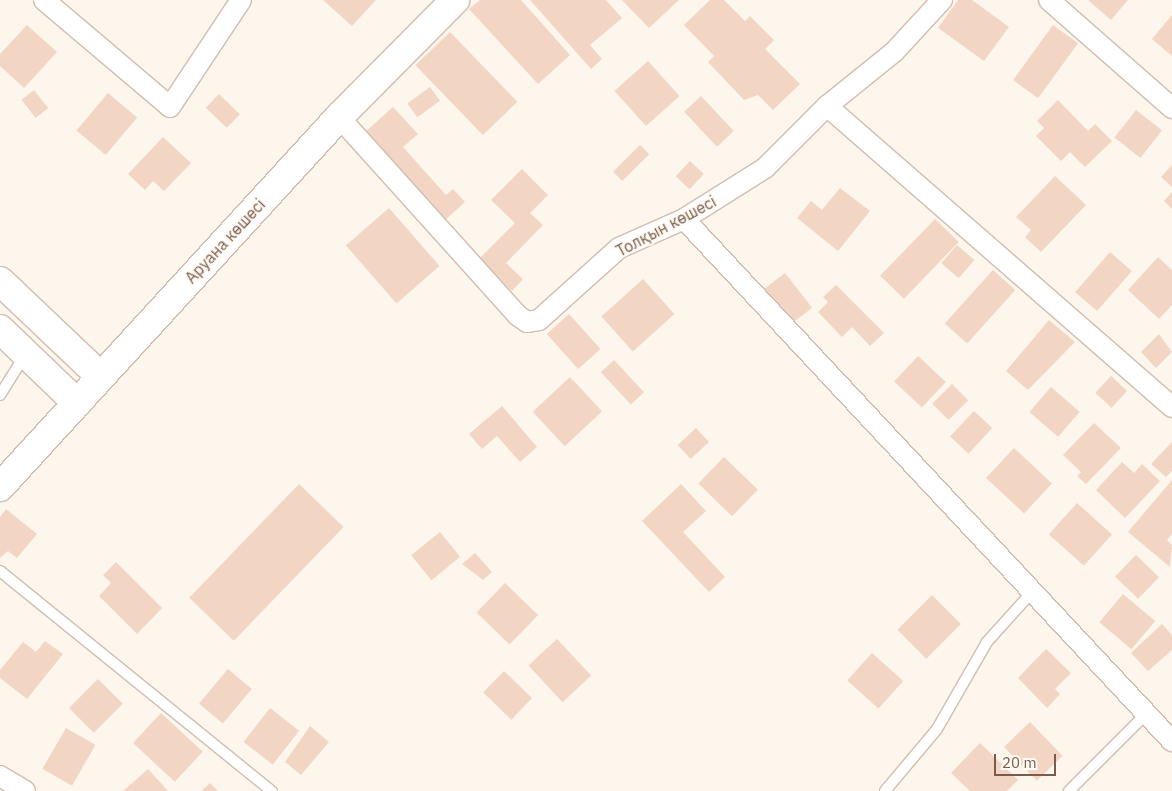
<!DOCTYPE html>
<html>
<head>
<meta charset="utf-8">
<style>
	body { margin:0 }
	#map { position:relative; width:1172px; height:791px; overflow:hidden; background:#fdf6ec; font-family:"IBM Plex Sans",sans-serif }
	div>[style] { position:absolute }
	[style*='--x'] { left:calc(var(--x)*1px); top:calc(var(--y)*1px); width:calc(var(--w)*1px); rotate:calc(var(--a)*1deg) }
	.building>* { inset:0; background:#f3d5c3; transform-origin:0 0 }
	.roads { filter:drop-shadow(1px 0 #d1beb0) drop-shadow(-1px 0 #d1beb0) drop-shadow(0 1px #d1beb0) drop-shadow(0 -1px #d1beb0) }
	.lane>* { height:10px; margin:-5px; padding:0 5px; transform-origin:5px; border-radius:5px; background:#fff }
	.street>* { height:20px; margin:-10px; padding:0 10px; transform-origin:10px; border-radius:10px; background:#fff }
	.secondary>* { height:28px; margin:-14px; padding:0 14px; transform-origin:14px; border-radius:14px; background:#fff }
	span { translate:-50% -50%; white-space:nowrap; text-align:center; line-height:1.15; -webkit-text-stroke:4px #fffaf3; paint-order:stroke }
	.street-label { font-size:16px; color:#7a5c4d }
	.scale { position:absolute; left:994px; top:754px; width:62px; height:22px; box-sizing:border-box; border:2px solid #7a5c4d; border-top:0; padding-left:6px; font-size:15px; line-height:18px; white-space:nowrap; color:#7a5c4d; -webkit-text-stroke:4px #fffaf3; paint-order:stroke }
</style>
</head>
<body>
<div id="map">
	<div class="building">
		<i style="clip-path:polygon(323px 0,376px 0,352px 26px)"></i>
		<i style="clip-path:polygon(480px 0,521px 0,570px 55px,538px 84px,469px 9px)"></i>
		<i style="clip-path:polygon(530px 0,606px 0,622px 18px,590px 45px,602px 59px,591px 69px)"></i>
		<i style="clip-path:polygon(622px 0,679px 0,649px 28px)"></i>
		<i style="clip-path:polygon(710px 0,724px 0,745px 21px,750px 16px,774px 40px,765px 49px,800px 84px,773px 110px,758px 95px,744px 100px,708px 62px,714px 56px,684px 25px)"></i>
		<i style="clip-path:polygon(958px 0,972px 0,1009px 27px,984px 61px,938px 28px)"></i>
		<i style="clip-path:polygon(1088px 0,1128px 0,1111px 20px)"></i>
		<i style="clip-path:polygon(1172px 15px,1172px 56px,1152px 39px)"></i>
		<i style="clip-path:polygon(27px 25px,57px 52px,24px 88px,0 66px,0 54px)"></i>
		<i style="left:1053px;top:25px;width:31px;height:68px;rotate:36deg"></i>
		<i style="left:450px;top:32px;width:97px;height:48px;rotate:46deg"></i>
		<i style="left:648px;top:61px;width:47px;height:45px;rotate:48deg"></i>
		<i style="left:430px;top:87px;width:17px;height:28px;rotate:54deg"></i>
		<i style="left:34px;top:90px;width:23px;height:16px;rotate:52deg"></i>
		<i style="left:108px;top:93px;width:38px;height:49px;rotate:40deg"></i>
		<i style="left:219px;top:94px;width:29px;height:19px;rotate:44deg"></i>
		<i style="left:701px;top:96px;width:48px;height:23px;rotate:47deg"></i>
		<i style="clip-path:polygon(1058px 100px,1088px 131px,1095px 124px,1112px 141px,1085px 167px,1070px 152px,1061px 161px,1036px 136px,1044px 128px,1037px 121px)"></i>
		<i style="clip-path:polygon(393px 107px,418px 134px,403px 147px,446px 195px,453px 189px,465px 202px,443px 222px,364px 133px)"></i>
		<i style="left:1136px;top:110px;width:33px;height:35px;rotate:38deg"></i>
		<i style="clip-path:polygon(163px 137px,191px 163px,164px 191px,153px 181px,145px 190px,128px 174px)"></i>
		<i style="left:640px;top:145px;width:13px;height:38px;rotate:45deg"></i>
		<i style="left:690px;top:161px;width:19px;height:21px;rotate:43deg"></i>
		<i style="clip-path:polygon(1172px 165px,1172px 187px,1161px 177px)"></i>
		<i style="clip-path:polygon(522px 169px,548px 195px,530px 213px,543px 225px,506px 263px,523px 279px,512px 291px,479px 259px,515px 223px,491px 200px)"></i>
		<i style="clip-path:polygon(1055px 176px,1086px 205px,1041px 252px,1025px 237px,1031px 230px,1016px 217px)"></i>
		<i style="clip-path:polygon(840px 188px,870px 211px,838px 251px,797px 218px,811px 201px,822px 210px)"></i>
		<i style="clip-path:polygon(1172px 192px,1172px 209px,1164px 201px)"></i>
		<i style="left:389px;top:208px;width:77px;height:57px;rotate:49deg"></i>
		<i style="left:935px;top:219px;width:33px;height:79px;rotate:44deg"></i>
		<i style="left:957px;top:245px;width:23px;height:24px;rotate:41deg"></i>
		<i style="left:1110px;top:252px;width:29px;height:53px;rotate:41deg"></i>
		<i style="clip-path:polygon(1158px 257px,1172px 270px,1172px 305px,1159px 319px,1128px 290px)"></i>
		<i style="left:993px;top:270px;width:30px;height:72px;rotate:42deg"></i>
		<i style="left:785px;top:273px;width:44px;height:27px;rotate:52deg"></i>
		<i style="left:643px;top:279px;width:47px;height:56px;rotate:48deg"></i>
		<i style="clip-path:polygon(836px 285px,884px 333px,870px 346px,852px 327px,842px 337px,818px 312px,828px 302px,823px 297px)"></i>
		<i style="left:569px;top:314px;width:47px;height:30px;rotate:48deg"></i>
		<i style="clip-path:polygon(1049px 320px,1075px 342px,1028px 390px,1006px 371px)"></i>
		<i style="clip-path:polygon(1159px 334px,1172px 352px,1156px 368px,1141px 352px)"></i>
		<i style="left:918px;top:356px;width:38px;height:35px;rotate:43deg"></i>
		<i style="left:614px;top:360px;width:44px;height:18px;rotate:47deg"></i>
		<i style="left:1111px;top:376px;width:22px;height:23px;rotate:43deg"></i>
		<i style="left:570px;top:377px;width:47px;height:51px;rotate:47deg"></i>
		<i style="left:952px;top:384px;width:23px;height:28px;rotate:45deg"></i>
		<i style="left:1051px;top:387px;width:38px;height:33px;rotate:41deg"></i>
		<i style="clip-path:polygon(502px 406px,537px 447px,520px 462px,497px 436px,482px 449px,469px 434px)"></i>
		<i style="left:974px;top:411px;width:25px;height:35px;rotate:43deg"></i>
		<i style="clip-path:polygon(1094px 423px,1121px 448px,1086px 484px,1077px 476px,1081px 472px,1063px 455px)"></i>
		<i style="left:696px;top:428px;width:19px;height:25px;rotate:47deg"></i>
		<i style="clip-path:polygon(1172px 442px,1172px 471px,1166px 477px,1151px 464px)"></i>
		<i style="left:1014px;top:448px;width:52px;height:41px;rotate:43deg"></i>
		<i style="left:724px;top:457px;width:47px;height:37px;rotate:44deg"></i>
		<i style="clip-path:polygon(1122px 462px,1134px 473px,1142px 464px,1160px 481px,1125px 518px,1096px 490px)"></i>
		<i style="clip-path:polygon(1172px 480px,1172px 534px,1167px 540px,1172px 545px,1170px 567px,1128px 532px)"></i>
		<i style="left:299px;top:484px;width:62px;height:158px;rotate:44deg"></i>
		<i style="clip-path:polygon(681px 484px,706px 511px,683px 532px,725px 577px,709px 592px,642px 521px)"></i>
		<i style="left:1077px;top:503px;width:47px;height:42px;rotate:42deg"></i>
		<i style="clip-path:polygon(6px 509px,37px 534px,17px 558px,8px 551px,0 558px,0 517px)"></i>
		<i style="left:440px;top:532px;width:32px;height:37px;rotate:51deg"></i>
		<i style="clip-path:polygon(475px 553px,492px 572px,483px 580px,462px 564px)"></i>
		<i style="left:1136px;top:555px;width:32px;height:30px;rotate:44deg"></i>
		<i style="clip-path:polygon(116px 562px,162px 608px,137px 634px,99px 596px,111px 583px,103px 575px)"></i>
		<i style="left:505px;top:583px;width:46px;height:41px;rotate:44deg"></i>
		<i style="left:1123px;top:594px;width:42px;height:37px;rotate:40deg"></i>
		<i style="left:932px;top:595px;width:41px;height:49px;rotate:45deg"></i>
		<i style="clip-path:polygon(1162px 624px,1172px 635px,1172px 650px,1148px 671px,1131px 653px)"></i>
		<i style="left:557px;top:639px;width:50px;height:39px;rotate:47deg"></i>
		<i style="clip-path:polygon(45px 641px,63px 654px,27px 699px,0 678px,0 670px,23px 642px,36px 652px)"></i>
		<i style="clip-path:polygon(1046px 649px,1071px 673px,1055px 689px,1060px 694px,1047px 708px,1018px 678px)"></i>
		<i style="left:872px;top:653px;width:42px;height:37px;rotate:42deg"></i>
		<i style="left:228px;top:669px;width:31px;height:45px;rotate:40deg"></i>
		<i style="left:504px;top:671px;width:39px;height:30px;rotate:44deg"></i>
		<i style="left:98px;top:679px;width:35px;height:41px;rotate:45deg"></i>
		<i style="left:270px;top:708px;width:37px;height:43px;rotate:38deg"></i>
		<i style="left:161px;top:713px;width:57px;height:41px;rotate:43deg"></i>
		<i style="left:1030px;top:722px;width:47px;height:36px;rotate:46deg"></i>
		<i style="clip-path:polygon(310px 726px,329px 742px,301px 775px,285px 762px)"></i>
		<i style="left:66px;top:728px;width:34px;height:47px;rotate:30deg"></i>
		<i style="clip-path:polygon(980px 743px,1018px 780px,1007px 791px,970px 791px,951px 773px)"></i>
		<i style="clip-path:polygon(148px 769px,168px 791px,123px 791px)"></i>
		<i style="clip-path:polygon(210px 783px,218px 791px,201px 791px)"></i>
	</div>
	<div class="roads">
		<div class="lane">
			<i style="--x:0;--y:395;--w:47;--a:-58"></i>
			<i style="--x:0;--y:571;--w:350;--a:39"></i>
			<i style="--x:885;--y:791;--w:81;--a:-50"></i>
			<i style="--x:937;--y:729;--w:100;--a:-60.1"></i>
			<i style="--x:987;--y:642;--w:69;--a:-48"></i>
			<i style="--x:1069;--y:791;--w:109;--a:-45"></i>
		</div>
		<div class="street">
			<i style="--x:44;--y:0;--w:165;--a:40.3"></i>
			<i style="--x:170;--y:107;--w:128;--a:-56.4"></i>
			<i style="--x:1049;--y:0;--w:164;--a:41.3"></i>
			<i style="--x:827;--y:106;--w:458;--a:41.1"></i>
			<i style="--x:339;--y:117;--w:266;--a:48"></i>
			<i style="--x:517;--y:315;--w:12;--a:35"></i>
			<i style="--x:527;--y:322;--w:12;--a:-9"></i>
			<i style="--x:539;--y:320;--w:108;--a:-42"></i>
			<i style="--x:619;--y:248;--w:71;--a:-24"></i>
			<i style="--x:684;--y:219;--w:96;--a:-32.2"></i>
			<i style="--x:765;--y:168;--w:88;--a:-45"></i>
			<i style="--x:827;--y:106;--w:86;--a:-38.9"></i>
			<i style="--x:894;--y:52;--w:71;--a:-47.3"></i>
			<i style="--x:684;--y:219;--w:715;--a:46.93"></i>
			<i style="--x:0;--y:776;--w:29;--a:31"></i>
		</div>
		<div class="secondary">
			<i style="--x:0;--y:281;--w:138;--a:43.5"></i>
			<i style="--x:0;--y:329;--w:107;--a:43.9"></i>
			<i style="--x:0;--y:487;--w:502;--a:-47.5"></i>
			<i style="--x:339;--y:117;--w:165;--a:-45.2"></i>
		</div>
	</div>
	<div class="street-label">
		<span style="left:666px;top:226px;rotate:-28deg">Толқын көшесі</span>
		<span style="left:225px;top:241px;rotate:-47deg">Аруана көшесі</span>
	</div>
	<div class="scale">20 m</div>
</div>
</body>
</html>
